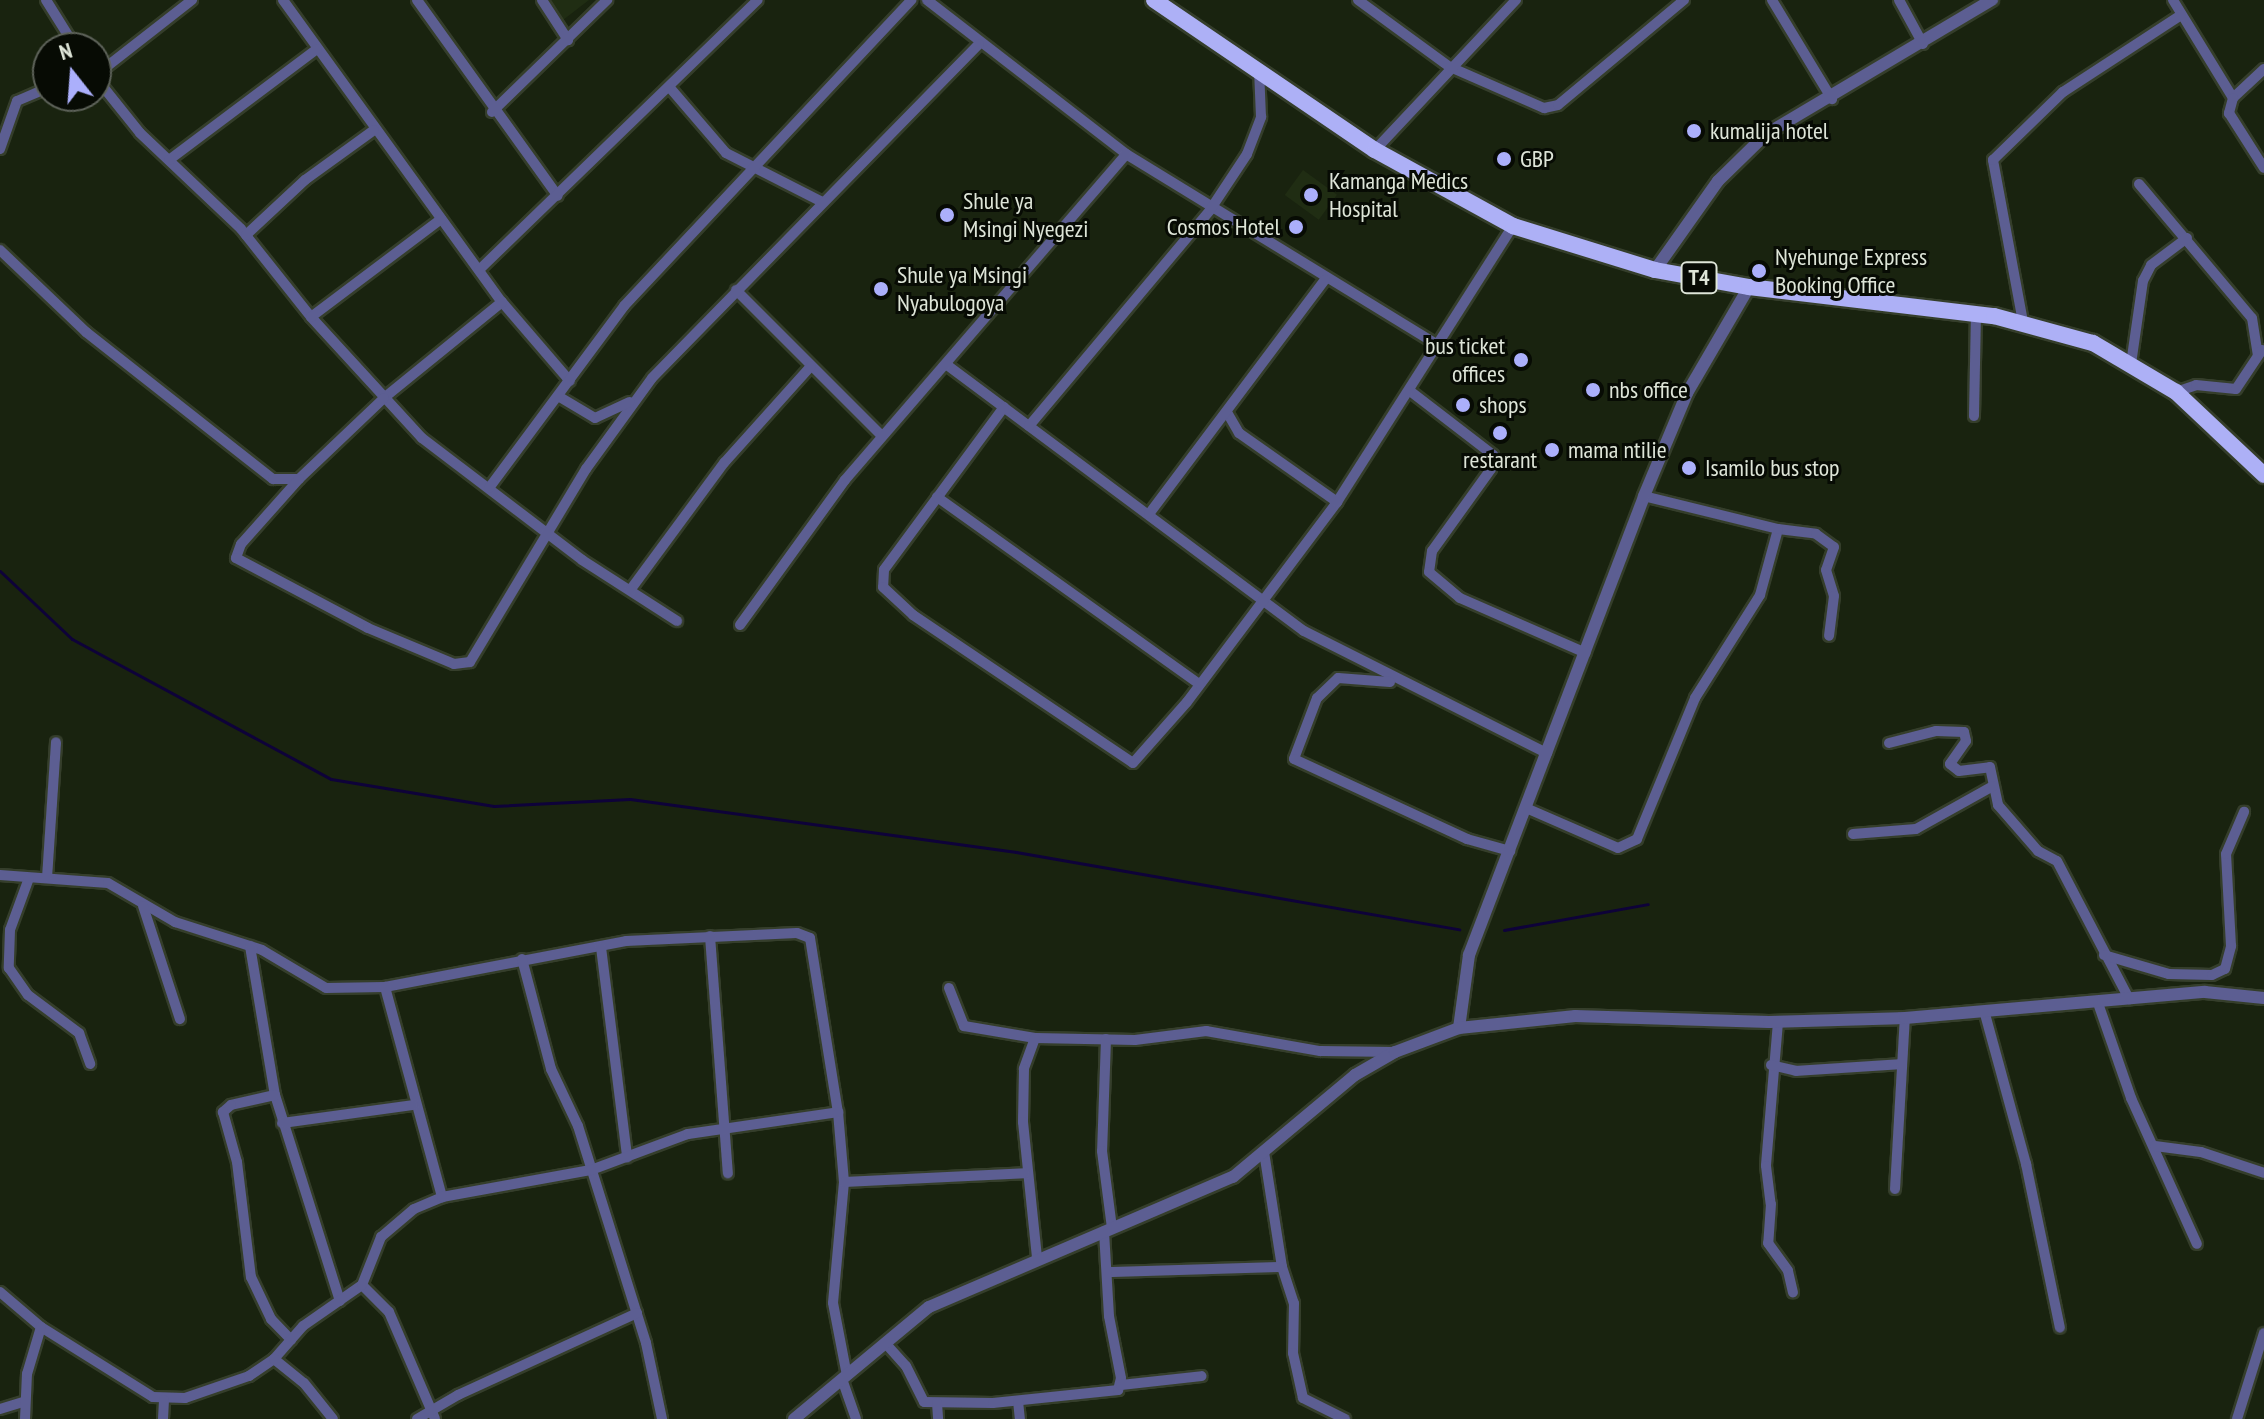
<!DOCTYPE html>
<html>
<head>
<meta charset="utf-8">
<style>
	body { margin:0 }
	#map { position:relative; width:2264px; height:1419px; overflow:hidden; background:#19230f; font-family:"PT Sans Narrow",sans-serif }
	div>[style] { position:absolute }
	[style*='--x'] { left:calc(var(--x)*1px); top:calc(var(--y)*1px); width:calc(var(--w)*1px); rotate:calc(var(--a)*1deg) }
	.built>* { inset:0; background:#202d13; transform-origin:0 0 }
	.stream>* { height:3px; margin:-1.5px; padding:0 1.5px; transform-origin:1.5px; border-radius:1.5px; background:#0e0239 }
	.roads { filter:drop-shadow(2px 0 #353e2b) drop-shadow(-2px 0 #353e2b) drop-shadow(0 2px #353e2b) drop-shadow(0 -2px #353e2b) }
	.minor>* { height:10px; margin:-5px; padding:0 5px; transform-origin:5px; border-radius:5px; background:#5c5e92 }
	.tertiary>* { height:12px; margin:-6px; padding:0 6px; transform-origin:6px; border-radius:6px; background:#5c5e92 }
	.trunk>* { height:16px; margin:-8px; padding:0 8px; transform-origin:8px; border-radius:8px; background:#adb0f6 }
	.dots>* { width:22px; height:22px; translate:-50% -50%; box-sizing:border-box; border:4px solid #070b04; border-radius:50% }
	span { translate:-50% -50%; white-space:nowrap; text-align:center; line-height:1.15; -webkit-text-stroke:6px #070b04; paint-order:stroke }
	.shield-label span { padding:2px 6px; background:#070b04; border:2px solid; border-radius:6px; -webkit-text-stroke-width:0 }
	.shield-label { font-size:22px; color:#dee5d8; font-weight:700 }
	.poi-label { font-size:24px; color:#dee5d8 }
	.left { translate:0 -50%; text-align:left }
	.right { translate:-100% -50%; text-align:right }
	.north { position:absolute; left:32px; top:32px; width:80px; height:80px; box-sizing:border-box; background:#070b04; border:2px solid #5d6259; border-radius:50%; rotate:343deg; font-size:22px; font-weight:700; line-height:32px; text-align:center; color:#dee5d8 }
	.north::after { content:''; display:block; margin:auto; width:28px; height:36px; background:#abaffb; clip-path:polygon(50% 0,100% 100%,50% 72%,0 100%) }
</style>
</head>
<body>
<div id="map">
	<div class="built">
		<i style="clip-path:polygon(549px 0,589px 0,563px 20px)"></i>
		<i style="left:1303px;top:170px;width:42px;height:31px;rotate:36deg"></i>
	</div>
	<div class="stream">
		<i style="--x:0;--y:571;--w:99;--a:43.4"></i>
		<i style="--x:72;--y:639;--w:294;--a:28.4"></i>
		<i style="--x:331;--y:779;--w:165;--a:9.4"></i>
		<i style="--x:494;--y:806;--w:136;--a:-2.9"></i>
		<i style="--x:630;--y:799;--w:390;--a:7.8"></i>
		<i style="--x:1016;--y:852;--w:450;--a:9.9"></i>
		<i style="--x:1504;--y:930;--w:146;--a:-10.2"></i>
	</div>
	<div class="roads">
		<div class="minor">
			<i style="--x:46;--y:0;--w:57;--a:58"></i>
			<i style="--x:283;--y:0;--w:373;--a:54.1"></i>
			<i style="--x:502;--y:302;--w:104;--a:49.3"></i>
			<i style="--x:417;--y:0;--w:241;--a:54.3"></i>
			<i style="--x:542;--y:0;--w:48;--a:57"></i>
			<i style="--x:927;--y:0;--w:252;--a:37.7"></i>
			<i style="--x:1126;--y:154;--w:366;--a:31.5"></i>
			<i style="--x:1358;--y:0;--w:114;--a:36.1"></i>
			<i style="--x:1450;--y:67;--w:103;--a:23.6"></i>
			<i style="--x:1544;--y:108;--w:14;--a:-12"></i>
			<i style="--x:1558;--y:105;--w:164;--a:-39.8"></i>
			<i style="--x:1772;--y:0;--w:116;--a:58.8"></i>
			<i style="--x:1899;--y:0;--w:50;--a:61.4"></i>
			<i style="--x:2173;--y:0;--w:115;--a:58.5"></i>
			<i style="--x:2264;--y:69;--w:42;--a:136.9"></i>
			<i style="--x:2233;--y:98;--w:16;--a:105"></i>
			<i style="--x:2229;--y:113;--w:65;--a:57.5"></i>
			<i style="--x:96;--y:75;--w:122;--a:-38"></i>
			<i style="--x:96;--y:78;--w:70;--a:51.3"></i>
			<i style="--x:140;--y:133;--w:139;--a:43.5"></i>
			<i style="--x:241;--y:229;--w:112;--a:51.5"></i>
			<i style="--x:311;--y:317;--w:164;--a:47.5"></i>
			<i style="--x:422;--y:438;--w:201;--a:37.3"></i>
			<i style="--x:582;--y:560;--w:113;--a:32.7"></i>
			<i style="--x:671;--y:89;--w:84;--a:49.3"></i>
			<i style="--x:726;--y:153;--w:108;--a:27"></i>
			<i style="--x:492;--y:112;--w:161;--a:-44.2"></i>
			<i style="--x:0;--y:149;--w:51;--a:-70.5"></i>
			<i style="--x:17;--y:101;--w:34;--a:-23"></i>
			<i style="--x:1375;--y:150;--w:206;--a:-46.8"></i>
			<i style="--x:169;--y:160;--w:185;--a:-36.9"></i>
			<i style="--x:2139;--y:184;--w:175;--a:49.9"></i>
			<i style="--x:2252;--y:318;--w:37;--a:81"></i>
			<i style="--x:246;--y:235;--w:81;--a:-43"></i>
			<i style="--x:305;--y:180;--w:85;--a:-35.9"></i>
			<i style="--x:0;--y:250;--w:119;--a:43.6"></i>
			<i style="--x:86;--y:332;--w:238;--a:38.2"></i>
			<i style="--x:273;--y:479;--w:26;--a:0"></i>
			<i style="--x:479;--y:270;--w:388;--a:-44.1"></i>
			<i style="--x:736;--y:290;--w:206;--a:45"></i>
			<i style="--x:502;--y:302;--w:152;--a:140.9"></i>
			<i style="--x:384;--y:398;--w:117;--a:136.4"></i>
			<i style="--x:299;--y:479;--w:87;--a:131.7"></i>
			<i style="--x:241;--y:544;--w:15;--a:110"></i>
			<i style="--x:236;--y:558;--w:149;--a:27.9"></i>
			<i style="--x:368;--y:628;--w:93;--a:22.7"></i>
			<i style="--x:454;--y:664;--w:16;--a:-7"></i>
			<i style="--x:470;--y:662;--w:225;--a:-59"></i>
			<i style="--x:586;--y:469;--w:112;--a:-54"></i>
			<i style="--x:652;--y:378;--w:467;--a:-45.6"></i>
			<i style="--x:311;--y:317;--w:163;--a:-37"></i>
			<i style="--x:2023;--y:322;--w:165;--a:-100.5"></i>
			<i style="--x:1993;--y:160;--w:98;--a:-44.2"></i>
			<i style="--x:2063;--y:92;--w:141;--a:-33.1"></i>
			<i style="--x:2131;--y:364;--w:84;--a:-81.8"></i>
			<i style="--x:2143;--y:281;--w:18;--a:-63"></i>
			<i style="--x:2151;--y:265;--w:45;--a:-36.9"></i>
			<i style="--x:947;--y:365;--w:445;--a:36.7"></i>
			<i style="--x:1304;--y:631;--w:272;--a:26.7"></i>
			<i style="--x:1410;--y:391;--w:105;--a:37.6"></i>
			<i style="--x:1493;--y:455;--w:14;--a:98"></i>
			<i style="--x:1491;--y:469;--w:101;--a:125.7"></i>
			<i style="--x:1432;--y:551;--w:21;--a:98"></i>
			<i style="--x:1429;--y:572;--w:40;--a:40"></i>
			<i style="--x:1460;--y:598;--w:137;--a:23.6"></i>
			<i style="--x:2176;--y:392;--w:21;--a:-19"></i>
			<i style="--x:2196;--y:385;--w:40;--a:5.7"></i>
			<i style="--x:2236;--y:389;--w:47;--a:-56.3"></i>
			<i style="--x:558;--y:396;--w:43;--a:30.7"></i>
			<i style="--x:595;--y:418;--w:38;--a:-25"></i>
			<i style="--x:1004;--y:407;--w:202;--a:126.4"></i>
			<i style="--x:884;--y:570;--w:17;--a:93"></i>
			<i style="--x:883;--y:587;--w:41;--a:43"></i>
			<i style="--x:913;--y:615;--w:265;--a:33.9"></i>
			<i style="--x:1133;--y:763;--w:81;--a:-48.5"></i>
			<i style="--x:1187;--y:702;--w:250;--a:-53.1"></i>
			<i style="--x:1337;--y:502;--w:327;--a:-57.5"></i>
			<i style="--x:1228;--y:414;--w:22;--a:60"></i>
			<i style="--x:1239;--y:433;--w:120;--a:35.1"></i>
			<i style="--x:1974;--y:416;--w:102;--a:-88.9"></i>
			<i style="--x:1029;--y:426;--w:282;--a:-50"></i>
			<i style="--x:1210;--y:210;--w:67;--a:-56.5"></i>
			<i style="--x:1247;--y:154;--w:40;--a:-69"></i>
			<i style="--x:1261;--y:117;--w:47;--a:-92.4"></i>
			<i style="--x:489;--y:488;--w:227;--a:-53.4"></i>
			<i style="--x:624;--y:306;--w:420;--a:-46.8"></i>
			<i style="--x:937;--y:497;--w:322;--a:35.5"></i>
			<i style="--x:1149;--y:514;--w:293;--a:-53.1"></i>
			<i style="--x:1778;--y:529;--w:38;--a:7"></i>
			<i style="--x:1816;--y:534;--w:22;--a:36"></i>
			<i style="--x:1834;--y:547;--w:24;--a:109"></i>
			<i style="--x:1826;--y:570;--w:27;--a:73"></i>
			<i style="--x:1834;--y:596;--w:40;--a:97.1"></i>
			<i style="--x:631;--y:589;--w:157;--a:-53.6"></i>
			<i style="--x:724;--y:463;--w:130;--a:-48.1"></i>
			<i style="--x:740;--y:625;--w:179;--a:-54.1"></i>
			<i style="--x:845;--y:480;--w:430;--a:-49.2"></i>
			<i style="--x:1390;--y:682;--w:52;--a:-175.6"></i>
			<i style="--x:1338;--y:678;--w:29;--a:136"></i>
			<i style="--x:1317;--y:698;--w:65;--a:110.7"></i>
			<i style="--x:1294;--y:759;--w:191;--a:24.8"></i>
			<i style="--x:1467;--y:839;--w:45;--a:15.6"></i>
			<i style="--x:1889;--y:743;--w:49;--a:-14.3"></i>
			<i style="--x:1936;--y:731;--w:28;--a:2"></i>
			<i style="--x:1964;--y:732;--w:9;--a:77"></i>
			<i style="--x:1966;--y:741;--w:28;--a:125"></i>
			<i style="--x:1950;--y:764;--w:11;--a:38"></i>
			<i style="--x:1959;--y:771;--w:31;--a:-7"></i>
			<i style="--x:1990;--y:767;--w:39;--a:78"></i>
			<i style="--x:1998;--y:805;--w:61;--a:49"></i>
			<i style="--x:2038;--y:851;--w:21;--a:28"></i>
			<i style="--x:2057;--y:861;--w:156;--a:62.4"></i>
			<i style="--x:1526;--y:808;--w:100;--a:23.5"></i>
			<i style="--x:1618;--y:848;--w:21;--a:-25"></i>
			<i style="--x:1637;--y:839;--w:152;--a:-67.6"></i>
			<i style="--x:1695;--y:698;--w:122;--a:-57.7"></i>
			<i style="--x:1760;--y:595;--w:68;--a:-74.7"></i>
			<i style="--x:1778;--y:529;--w:138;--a:-166.2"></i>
			<i style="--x:1853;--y:834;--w:63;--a:-4.5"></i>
			<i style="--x:1916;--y:829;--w:88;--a:-29.2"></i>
			<i style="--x:0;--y:875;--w:108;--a:4.2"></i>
			<i style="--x:108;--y:883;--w:78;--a:30.2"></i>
			<i style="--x:175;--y:922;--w:91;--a:17.8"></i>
			<i style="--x:262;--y:950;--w:74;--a:30.7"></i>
			<i style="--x:326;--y:988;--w:59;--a:-1"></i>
			<i style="--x:385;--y:987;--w:245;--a:-10.8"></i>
			<i style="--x:626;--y:941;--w:171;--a:-2.7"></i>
			<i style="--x:797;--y:933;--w:14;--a:21"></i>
			<i style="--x:810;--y:938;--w:176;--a:80.9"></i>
			<i style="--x:838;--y:1112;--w:70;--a:85.1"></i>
			<i style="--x:844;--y:1182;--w:121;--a:95.2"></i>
			<i style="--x:833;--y:1303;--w:74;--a:79.1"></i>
			<i style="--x:29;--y:878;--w:55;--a:110.1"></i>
			<i style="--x:10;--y:930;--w:38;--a:92"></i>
			<i style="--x:9;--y:968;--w:33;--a:55"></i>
			<i style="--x:28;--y:995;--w:64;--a:36.7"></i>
			<i style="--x:79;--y:1033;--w:33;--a:70"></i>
			<i style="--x:47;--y:878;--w:136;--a:-86.2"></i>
			<i style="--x:143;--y:906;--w:119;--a:71.9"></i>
			<i style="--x:710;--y:936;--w:238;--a:85.7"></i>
			<i style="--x:250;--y:946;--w:151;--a:80.5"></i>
			<i style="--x:275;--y:1095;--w:216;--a:72.5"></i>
			<i style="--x:601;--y:947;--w:212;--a:82.9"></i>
			<i style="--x:2104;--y:955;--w:68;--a:16.3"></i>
			<i style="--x:2169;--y:974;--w:43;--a:1.3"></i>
			<i style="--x:2212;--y:975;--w:14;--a:-25"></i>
			<i style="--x:2225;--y:969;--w:24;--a:-75"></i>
			<i style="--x:2231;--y:946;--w:92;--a:-93.1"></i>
			<i style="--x:2226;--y:854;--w:46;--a:-66.8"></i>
			<i style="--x:522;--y:959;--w:114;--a:75.2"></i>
			<i style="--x:551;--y:1069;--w:63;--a:64.7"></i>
			<i style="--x:578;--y:1126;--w:227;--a:72.6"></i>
			<i style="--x:646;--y:1343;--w:78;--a:78.1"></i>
			<i style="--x:385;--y:987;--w:218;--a:74.8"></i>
			<i style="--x:949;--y:988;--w:41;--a:68.5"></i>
			<i style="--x:964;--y:1026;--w:72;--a:9.6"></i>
			<i style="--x:1035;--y:1038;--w:100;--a:1.1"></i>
			<i style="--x:1135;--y:1040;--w:72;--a:-7.2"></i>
			<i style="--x:1206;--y:1031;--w:116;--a:10"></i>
			<i style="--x:1320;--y:1051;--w:75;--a:0.8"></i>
			<i style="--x:2098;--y:1003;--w:101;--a:70.8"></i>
			<i style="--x:2131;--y:1098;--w:160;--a:65.7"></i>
			<i style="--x:1985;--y:1014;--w:156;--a:74.7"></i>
			<i style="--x:2026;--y:1164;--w:167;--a:78.3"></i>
			<i style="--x:1778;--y:1022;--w:144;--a:94.8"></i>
			<i style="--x:1766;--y:1166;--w:38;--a:83"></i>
			<i style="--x:1771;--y:1204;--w:39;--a:94"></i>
			<i style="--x:1768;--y:1243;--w:34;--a:54"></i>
			<i style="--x:1788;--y:1271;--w:22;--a:77"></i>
			<i style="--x:1035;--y:1038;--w:33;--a:110"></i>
			<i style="--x:1024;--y:1069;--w:53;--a:91.1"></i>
			<i style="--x:1023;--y:1122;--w:136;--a:84.1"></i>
			<i style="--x:1106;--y:1039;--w:112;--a:92"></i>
			<i style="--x:1102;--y:1151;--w:78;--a:82.6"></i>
			<i style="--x:1771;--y:1065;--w:26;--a:13"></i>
			<i style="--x:1796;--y:1071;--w:106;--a:-3.8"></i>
			<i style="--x:275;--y:1095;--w:45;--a:167.2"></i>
			<i style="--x:231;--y:1105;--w:11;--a:139"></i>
			<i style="--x:223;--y:1112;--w:52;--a:74.4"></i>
			<i style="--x:237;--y:1162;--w:116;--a:83.1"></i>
			<i style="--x:251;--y:1277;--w:47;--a:64.5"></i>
			<i style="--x:271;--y:1319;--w:29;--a:46"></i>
			<i style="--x:282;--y:1123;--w:132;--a:-7.8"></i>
			<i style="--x:2155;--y:1146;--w:46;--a:7.4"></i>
			<i style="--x:2201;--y:1152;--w:66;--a:18.4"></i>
			<i style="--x:1264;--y:1152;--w:116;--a:81.1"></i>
			<i style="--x:1282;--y:1267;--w:38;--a:72"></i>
			<i style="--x:1294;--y:1303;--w:50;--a:91.1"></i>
			<i style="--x:1293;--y:1353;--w:46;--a:77.5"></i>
			<i style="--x:1303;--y:1398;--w:47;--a:26.6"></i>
			<i style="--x:844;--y:1182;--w:181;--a:-2.8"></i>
			<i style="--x:1895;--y:1189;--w:171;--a:-86.7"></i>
			<i style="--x:1109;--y:1272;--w:173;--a:-1.7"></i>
			<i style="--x:362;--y:1285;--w:38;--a:45"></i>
			<i style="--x:389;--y:1312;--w:116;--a:66.7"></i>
			<i style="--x:0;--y:1292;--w:54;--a:40.5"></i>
			<i style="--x:41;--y:1327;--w:132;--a:32"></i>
			<i style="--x:153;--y:1397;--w:32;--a:2"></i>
			<i style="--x:185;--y:1398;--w:68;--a:-19"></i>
			<i style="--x:249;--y:1376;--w:30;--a:-34"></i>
			<i style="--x:274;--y:1359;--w:44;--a:-48.7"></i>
			<i style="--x:303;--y:1326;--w:72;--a:-34.8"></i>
			<i style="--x:362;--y:1285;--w:52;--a:-68.4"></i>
			<i style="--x:381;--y:1237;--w:43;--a:-40.3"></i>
			<i style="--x:414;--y:1209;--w:30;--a:-23"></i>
			<i style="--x:442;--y:1197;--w:151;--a:-10.3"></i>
			<i style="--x:591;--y:1170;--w:103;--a:-20.4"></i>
			<i style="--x:688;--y:1134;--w:152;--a:-8.3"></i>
			<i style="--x:887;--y:1345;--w:28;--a:48"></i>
			<i style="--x:906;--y:1366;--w:40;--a:63.4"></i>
			<i style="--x:924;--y:1402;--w:69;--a:0.8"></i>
			<i style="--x:993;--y:1403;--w:126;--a:-5.9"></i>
			<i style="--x:1118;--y:1390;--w:12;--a:-76"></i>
			<i style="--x:1121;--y:1378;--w:63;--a:-101"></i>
			<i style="--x:1109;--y:1316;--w:85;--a:-93.4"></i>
			<i style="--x:274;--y:1359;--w:38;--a:39"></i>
			<i style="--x:304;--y:1383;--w:46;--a:51.1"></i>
			<i style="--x:842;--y:1379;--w:42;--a:70.7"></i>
			<i style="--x:1121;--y:1385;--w:81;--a:-6.3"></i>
			<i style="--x:1018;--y:1401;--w:18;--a:84"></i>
			<i style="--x:937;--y:1403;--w:16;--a:86"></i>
			<i style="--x:0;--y:1409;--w:24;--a:-17"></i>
			<i style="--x:25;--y:1419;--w:45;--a:-87.5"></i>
			<i style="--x:27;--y:1374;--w:49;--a:-73.4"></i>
			<i style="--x:163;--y:1419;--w:19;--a:-87"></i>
			<i style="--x:417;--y:1419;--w:48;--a:-30.3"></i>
			<i style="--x:458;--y:1395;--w:197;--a:-24.6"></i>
			<i style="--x:2237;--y:1419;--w:90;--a:-72.6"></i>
		</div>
		<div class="tertiary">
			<i style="--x:1655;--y:270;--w:109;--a:-54.7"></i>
			<i style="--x:1718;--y:181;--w:67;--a:-44.4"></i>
			<i style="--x:1766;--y:134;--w:263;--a:-30.7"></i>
			<i style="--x:1459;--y:1028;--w:74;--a:-82.2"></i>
			<i style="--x:1469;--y:955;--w:491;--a:-69.1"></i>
			<i style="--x:1644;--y:496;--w:112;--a:-67.3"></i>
			<i style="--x:1687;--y:393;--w:123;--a:-59.7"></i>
			<i style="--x:794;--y:1419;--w:175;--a:-39.7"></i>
			<i style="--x:929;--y:1307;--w:331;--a:-23.2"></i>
			<i style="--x:1233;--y:1177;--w:159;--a:-39.9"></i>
			<i style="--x:1355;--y:1075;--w:46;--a:-29.9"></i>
			<i style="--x:1395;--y:1052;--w:68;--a:-20.6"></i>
			<i style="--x:1459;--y:1028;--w:117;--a:-5.9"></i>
			<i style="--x:1575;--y:1016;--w:194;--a:1.8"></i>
			<i style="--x:1769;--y:1022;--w:136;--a:-1.7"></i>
			<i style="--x:1905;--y:1018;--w:301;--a:-5"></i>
			<i style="--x:2205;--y:992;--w:59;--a:5.8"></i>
		</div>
		<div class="trunk">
			<i style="--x:1154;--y:0;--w:267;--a:34.2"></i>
			<i style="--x:1375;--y:150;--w:158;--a:28.8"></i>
			<i style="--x:1513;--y:226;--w:149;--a:17.2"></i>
			<i style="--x:1655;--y:270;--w:96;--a:10.3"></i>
			<i style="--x:1749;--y:287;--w:247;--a:6.8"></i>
			<i style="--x:1994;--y:316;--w:103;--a:15.3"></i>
			<i style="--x:2093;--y:343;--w:96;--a:30.6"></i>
			<i style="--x:2176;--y:392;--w:121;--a:43.3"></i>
		</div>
	</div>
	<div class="dots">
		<i style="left:1694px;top:131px;background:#abaffb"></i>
		<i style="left:1504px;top:159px;background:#abaffb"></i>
		<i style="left:1311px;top:195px;background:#abaffb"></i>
		<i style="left:947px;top:215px;background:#abaffb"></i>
		<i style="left:1296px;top:227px;background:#abaffb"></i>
		<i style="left:1759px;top:271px;background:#abaffb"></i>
		<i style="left:881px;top:289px;background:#abaffb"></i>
		<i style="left:1521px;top:360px;background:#abaffb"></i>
		<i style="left:1593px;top:390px;background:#abaffb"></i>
		<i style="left:1463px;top:405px;background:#abaffb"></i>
		<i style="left:1500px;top:433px;background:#abaffb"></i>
		<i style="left:1552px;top:450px;background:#abaffb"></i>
		<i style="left:1689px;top:468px;background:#abaffb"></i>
	</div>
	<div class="shield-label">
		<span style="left:1699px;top:278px">T4</span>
	</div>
	<div class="poi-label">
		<span class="left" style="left:1710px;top:131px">kumalija hotel</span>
		<span class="left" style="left:1520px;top:159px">GBP</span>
		<span class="left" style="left:1329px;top:195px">Kamanga Medics<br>Hospital</span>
		<span class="left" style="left:963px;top:215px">Shule ya<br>Msingi Nyegezi</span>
		<span class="right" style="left:1280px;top:227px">Cosmos Hotel</span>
		<span class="left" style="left:1775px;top:271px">Nyehunge Express<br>Booking Office</span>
		<span class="left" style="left:897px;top:289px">Shule ya Msingi<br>Nyabulogoya</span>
		<span class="right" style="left:1505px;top:360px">bus ticket<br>offices</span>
		<span class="left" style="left:1609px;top:390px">nbs office</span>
		<span class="left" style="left:1479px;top:405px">shops</span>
		<span class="left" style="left:1568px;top:450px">mama ntilie</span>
		<span style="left:1500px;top:460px">restarant</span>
		<span class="left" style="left:1705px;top:468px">Isamilo bus stop</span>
	</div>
	<div class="north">N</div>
</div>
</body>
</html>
